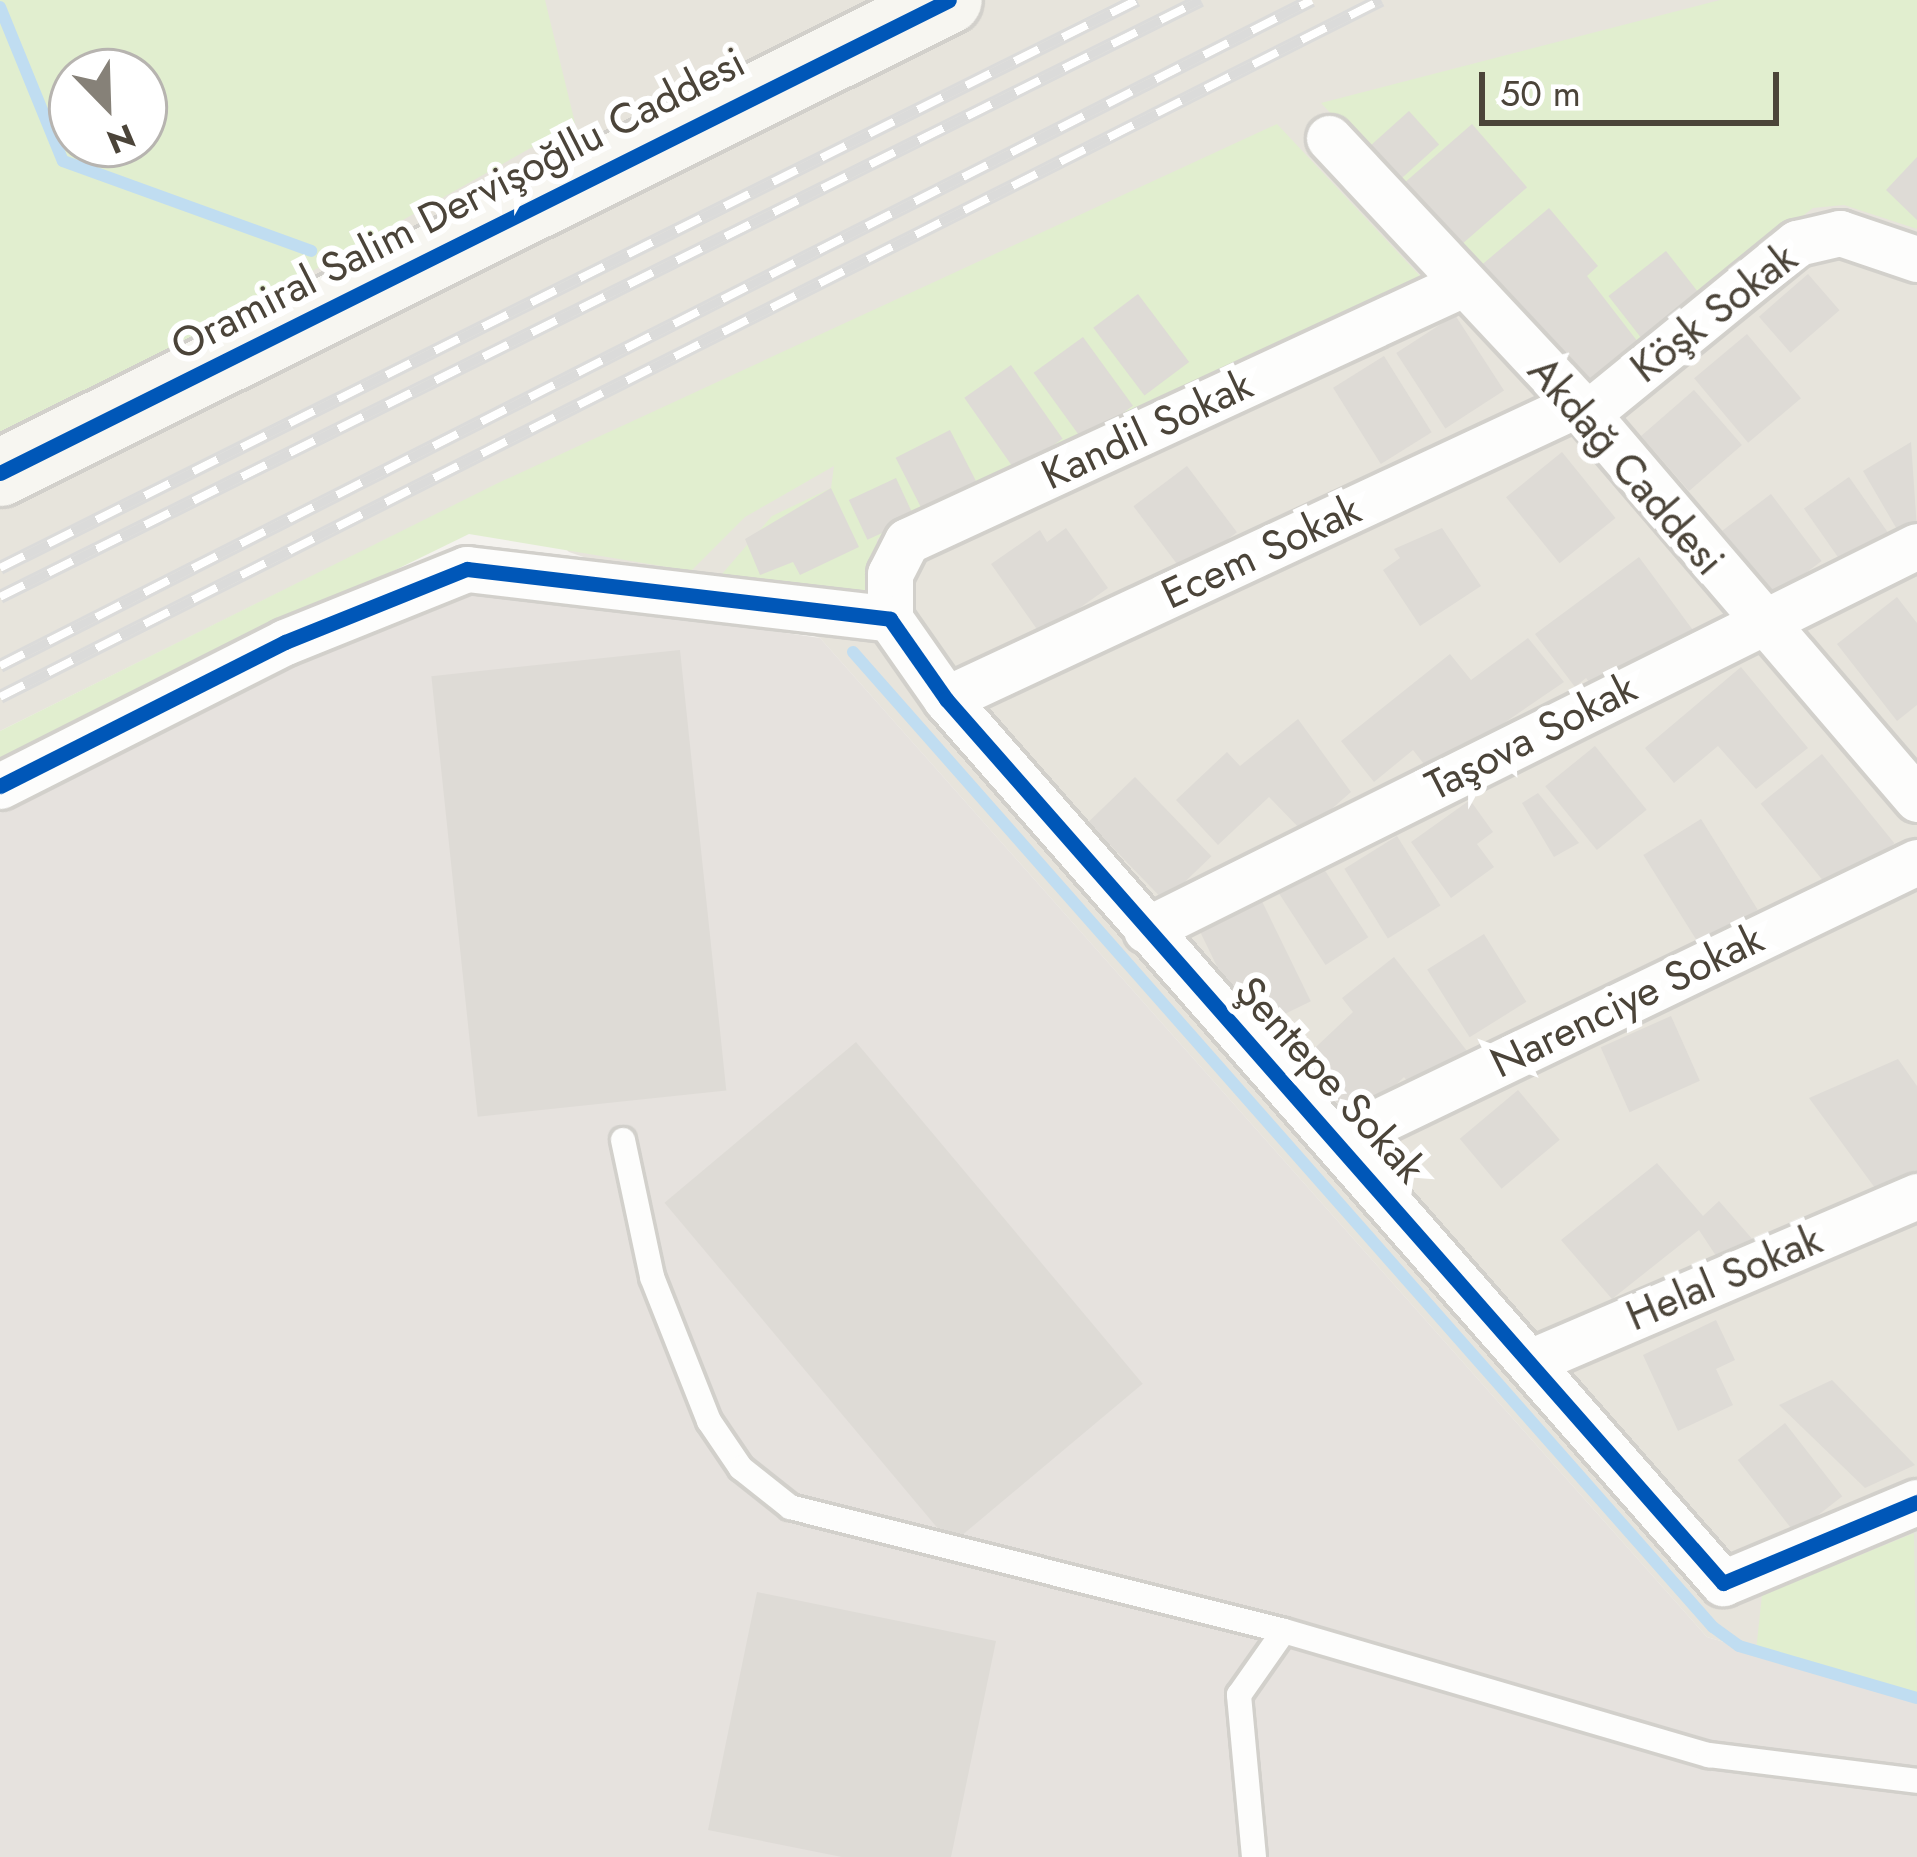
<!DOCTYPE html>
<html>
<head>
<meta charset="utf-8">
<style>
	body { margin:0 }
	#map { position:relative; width:1917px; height:1857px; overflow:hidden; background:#f4f2ee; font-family:Jost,sans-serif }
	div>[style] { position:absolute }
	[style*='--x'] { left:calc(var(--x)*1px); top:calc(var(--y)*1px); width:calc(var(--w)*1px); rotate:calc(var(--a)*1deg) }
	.residential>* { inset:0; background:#e7e4dc }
	.industrial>* { inset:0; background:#e6e2de }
	.green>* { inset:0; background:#e1eecf }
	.stream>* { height:12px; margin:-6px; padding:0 6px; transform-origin:6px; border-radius:6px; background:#c0ddf1 }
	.building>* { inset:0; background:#dedbd6; transform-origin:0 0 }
	.roads { filter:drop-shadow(3px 0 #d2d0cb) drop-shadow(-3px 0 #d2d0cb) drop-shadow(0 3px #d2d0cb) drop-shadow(0 -3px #d2d0cb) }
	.lane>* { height:24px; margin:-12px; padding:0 12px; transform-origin:12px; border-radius:12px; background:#fdfdfc }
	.street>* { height:45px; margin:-22.5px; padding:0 22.5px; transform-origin:22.5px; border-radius:22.5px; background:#fdfdfc }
	.secondary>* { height:66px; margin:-33px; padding:0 33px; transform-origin:33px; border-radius:33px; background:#f7f6f1 }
	.rail>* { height:14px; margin-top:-7px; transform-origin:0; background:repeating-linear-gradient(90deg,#fff 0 27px,#dbdbda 0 54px); box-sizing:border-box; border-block:3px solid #dbdbda }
	.cycleway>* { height:15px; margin:-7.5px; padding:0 7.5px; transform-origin:7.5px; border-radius:7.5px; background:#0057b8 }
	span { translate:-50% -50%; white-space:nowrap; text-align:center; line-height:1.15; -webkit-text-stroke:12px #fff; paint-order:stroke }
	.street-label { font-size:42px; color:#4b4439 }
	.north { position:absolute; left:48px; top:48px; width:120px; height:120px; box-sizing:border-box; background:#fff; border:3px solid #b7b4b0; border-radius:50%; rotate:157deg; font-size:33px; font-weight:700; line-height:48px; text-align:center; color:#4b4439 }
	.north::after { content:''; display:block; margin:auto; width:42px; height:54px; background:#868178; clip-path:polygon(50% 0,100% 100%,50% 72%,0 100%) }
	.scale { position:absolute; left:1479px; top:72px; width:300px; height:54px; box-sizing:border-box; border:6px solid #4b4439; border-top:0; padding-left:15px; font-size:36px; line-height:42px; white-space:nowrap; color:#4b4439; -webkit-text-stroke:9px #fff; paint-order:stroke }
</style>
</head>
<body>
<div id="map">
	<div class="residential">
		<i style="clip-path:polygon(evenodd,0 0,1917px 0,1917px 1698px,1707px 1637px,820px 638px,569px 552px,498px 484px,0 731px,0 0,72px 72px,144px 72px,144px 144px,72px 144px,72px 72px)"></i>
	</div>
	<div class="industrial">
		<i style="clip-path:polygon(485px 589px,820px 638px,1707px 1637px,1917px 1698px,1917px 1857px,0 1857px,0 813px,273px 673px)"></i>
	</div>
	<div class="green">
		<i style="clip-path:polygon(evenodd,0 0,545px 0,575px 123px,0 447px,0 0,72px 72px,144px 72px,144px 144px,72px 144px,72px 72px)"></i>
		<i style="clip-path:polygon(1720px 0,1917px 0,1917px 229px,1844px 205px,1813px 208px,1585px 384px,1321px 103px)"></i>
		<i style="clip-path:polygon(1277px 124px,1422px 278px,877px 539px,878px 600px,722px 574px,772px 516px,831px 488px,834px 466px,745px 517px,691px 571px,469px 534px,0 763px,0 731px,498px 483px)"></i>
		<i style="clip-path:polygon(1914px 1533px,1917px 1698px,1756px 1651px,1762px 1595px)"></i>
	</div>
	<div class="stream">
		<i style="--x:0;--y:7;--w:166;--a:67.8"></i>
		<i style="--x:63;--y:161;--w:264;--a:19.9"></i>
		<i style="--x:853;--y:652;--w:1300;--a:48.59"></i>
		<i style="--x:1713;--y:1627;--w:32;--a:36"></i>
		<i style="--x:1739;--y:1646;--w:185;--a:16.3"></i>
	</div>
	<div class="building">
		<i style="left:1409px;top:111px;width:45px;height:58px;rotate:48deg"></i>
		<i style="left:1472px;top:124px;width:84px;height:88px;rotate:49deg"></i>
		<i style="clip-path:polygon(1917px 157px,1917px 220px,1886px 190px)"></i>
		<i style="clip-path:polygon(1549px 208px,1598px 266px,1587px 276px,1638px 342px,1585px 384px,1478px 268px)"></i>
		<i style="left:1666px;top:251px;width:71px;height:73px;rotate:52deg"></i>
		<i style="left:1808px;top:274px;width:48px;height:65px;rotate:49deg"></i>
		<i style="left:1138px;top:294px;width:85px;height:56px;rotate:53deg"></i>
		<i style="left:1455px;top:315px;width:90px;height:70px;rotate:57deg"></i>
		<i style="left:1747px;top:334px;width:84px;height:69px;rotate:50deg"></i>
		<i style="left:1083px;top:337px;width:85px;height:61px;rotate:54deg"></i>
		<i style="left:1384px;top:356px;width:90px;height:60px;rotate:58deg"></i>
		<i style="left:1011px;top:365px;width:90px;height:57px;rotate:55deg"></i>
		<i style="left:1694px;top:390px;width:73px;height:70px;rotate:49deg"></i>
		<i style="left:950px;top:430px;width:60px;height:61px;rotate:63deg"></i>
		<i style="clip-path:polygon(1911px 442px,1917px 529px,1902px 538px,1863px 471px)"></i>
		<i style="left:1562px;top:452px;width:85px;height:72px;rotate:51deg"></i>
		<i style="left:1187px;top:466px;width:83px;height:67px;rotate:53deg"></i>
		<i style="left:1849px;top:477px;width:73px;height:55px;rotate:55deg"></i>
		<i style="left:896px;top:478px;width:44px;height:52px;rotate:65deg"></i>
		<i style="clip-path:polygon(831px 488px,859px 547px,800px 575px,793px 562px,760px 575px,745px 539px)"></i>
		<i style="left:1771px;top:494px;width:84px;height:61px;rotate:53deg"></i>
		<i style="clip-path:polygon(1066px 528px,1108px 588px,1041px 635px,991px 564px,1040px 530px,1047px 542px)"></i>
		<i style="clip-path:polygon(1442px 528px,1481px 586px,1420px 626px,1383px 570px,1400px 558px,1394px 549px)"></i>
		<i style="clip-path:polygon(1639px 557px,1698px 637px,1599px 695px,1586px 678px,1575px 687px,1535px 634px)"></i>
		<i style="clip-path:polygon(1897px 597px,1917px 623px,1917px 705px,1897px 721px,1837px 644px)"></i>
		<i style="clip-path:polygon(1528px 638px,1564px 682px,1431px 773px,1413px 750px,1374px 782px,1341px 741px,1450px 654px,1471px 680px)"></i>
		<i style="left:680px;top:650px;width:443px;height:250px;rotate:84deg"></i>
		<i style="clip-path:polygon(1741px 667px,1808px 748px,1756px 789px,1718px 746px,1674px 783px,1645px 748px)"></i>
		<i style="clip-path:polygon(1298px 719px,1351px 792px,1304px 833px,1269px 797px,1218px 845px,1176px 800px,1227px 752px,1240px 766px)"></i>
		<i style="left:1595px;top:746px;width:82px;height:64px;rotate:51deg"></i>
		<i style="left:1822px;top:754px;width:115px;height:79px;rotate:51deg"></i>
		<i style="left:1135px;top:777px;width:110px;height:65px;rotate:46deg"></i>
		<i style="clip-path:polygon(1538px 793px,1579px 843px,1554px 857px,1522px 803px)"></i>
		<i style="clip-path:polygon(1470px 800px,1493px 832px,1477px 844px,1494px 867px,1451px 898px,1411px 842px)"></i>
		<i style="left:1701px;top:819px;width:107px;height:68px;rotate:58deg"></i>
		<i style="left:1397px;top:836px;width:82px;height:62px;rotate:58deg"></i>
		<i style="left:1322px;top:866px;width:85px;height:51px;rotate:57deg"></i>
		<i style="left:1256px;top:889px;width:125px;height:69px;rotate:64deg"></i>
		<i style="left:1484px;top:934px;width:80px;height:67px;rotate:58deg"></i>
		<i style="clip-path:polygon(1394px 957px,1467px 1051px,1415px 1091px,1404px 1077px,1356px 1124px,1300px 1062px,1353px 1012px,1342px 998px)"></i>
		<i style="left:1671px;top:1016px;width:71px;height:77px;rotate:66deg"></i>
		<i style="left:856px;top:1042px;width:446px;height:250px;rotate:50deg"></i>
		<i style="clip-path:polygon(1898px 1059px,1917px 1086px,1917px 1183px,1886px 1203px,1809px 1098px)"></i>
		<i style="left:1518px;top:1090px;width:65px;height:76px;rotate:50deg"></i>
		<i style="clip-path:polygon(1657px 1163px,1703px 1216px,1719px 1201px,1761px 1249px,1724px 1268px,1699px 1230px,1612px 1299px,1561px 1240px)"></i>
		<i style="clip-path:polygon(1716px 1320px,1735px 1360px,1716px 1369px,1733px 1405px,1678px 1431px,1643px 1355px)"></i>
		<i style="clip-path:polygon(1832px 1380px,1915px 1465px,1865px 1488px,1779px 1405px)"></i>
		<i style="left:1785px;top:1423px;width:93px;height:60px;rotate:52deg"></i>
		<i style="clip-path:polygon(757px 1592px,996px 1641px,951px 1857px,842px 1857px,708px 1830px)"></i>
	</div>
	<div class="roads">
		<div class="lane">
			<i style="--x:623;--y:1140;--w:140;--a:78"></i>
			<i style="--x:652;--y:1277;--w:155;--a:68.4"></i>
			<i style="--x:709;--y:1421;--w:57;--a:55.8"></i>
			<i style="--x:741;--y:1468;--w:63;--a:38.5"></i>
			<i style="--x:790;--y:1507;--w:509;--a:14.09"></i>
			<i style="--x:1284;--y:1631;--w:443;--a:16.3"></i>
			<i style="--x:1709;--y:1755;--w:210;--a:7.1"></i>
			<i style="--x:1254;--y:1857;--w:163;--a:-95.3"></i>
			<i style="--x:1239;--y:1695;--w:78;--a:-54.9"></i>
		</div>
		<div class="street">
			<i style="--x:1329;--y:138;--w:378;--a:46.9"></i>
			<i style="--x:1587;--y:414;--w:507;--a:49.4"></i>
			<i style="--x:1587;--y:414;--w:271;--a:-39.2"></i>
			<i style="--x:1797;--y:243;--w:44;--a:-13.1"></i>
			<i style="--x:1840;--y:233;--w:81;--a:18.7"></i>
			<i style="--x:890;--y:619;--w:98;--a:55"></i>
			<i style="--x:946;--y:699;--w:1177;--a:48.69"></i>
			<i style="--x:1723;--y:1583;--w:210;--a:-22.7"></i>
			<i style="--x:890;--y:619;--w:45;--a:-90"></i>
			<i style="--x:890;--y:574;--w:37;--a:-63"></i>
			<i style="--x:907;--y:541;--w:613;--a:-24.81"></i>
			<i style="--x:946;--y:699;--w:695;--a:-25.02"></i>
			<i style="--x:0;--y:786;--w:319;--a:-26.8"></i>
			<i style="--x:285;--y:642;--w:196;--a:-21.9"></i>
			<i style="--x:467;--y:569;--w:426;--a:6.7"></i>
			<i style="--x:1146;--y:930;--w:861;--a:-26.48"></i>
			<i style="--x:1338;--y:1141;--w:643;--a:-25.73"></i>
			<i style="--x:1532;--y:1361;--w:419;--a:-23.2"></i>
		</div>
		<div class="secondary">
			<i style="--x:0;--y:473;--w:1060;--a:-26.49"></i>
		</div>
	</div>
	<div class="rail">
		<i style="--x:0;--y:568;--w:1271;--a:-26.54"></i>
		<i style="--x:0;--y:597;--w:1341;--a:-26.43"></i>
		<i style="--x:0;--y:666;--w:1471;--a:-26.91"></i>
		<i style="--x:0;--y:697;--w:1547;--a:-26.78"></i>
	</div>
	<div class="cycleway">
		<i style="--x:0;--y:473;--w:1060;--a:-26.49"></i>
		<i style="--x:0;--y:786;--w:319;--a:-26.8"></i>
		<i style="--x:285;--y:642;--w:196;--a:-21.9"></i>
		<i style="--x:467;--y:569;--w:426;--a:6.7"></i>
		<i style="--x:890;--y:619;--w:98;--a:55"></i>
		<i style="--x:946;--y:699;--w:1177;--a:48.69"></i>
		<i style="--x:1723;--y:1583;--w:210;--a:-22.7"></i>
	</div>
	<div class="street-label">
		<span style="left:458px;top:204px;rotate:-27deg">Oramiral Salim Dervişoğllu Caddesi</span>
		<span style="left:1714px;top:313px;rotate:-38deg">Köşk Sokak</span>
		<span style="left:1147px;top:430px;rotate:-25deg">Kandil Sokak</span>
		<span style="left:1626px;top:466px;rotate:49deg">Akdağ Caddesi</span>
		<span style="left:1261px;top:552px;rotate:-25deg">Ecem Sokak</span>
		<span style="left:1531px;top:737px;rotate:-27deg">Taşova Sokak</span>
		<span style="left:1627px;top:1001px;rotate:-26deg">Narenciye Sokak</span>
		<span style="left:1330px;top:1080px;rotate:48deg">Şentepe Sokak</span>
		<span style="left:1724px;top:1278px;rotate:-23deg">Helal Sokak</span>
	</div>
	<div class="north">N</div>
	<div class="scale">50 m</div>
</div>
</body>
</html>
